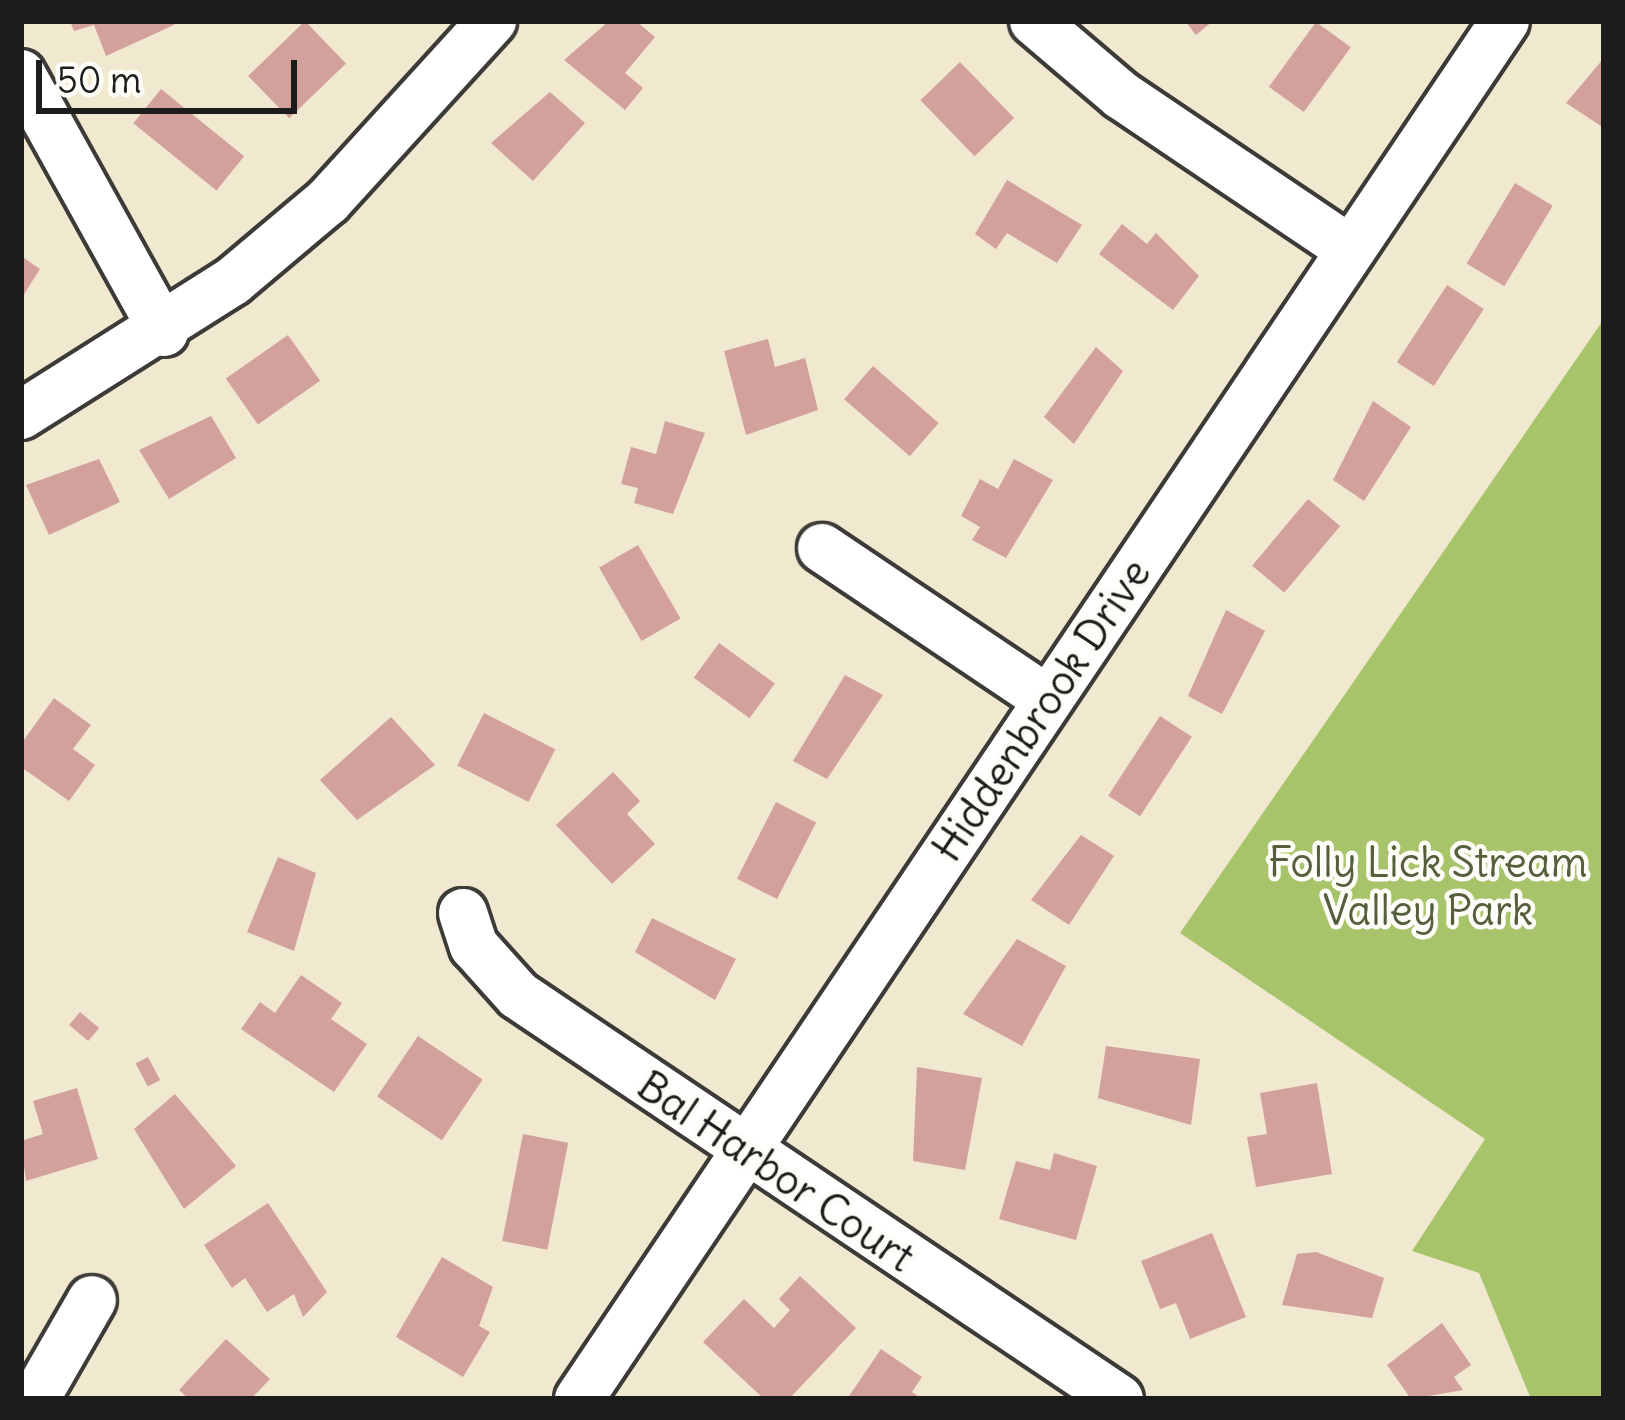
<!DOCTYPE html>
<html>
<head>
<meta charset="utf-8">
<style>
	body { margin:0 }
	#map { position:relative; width:1625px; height:1420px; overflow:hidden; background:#f0e8cf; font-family:Delius,sans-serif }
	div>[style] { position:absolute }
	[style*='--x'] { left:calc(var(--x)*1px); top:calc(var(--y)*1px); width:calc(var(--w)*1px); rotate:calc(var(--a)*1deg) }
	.green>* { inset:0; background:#a7c46b }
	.building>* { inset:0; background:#d3a19b; transform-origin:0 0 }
	.roads { filter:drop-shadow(3px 0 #3c3b37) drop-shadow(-3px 0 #3c3b37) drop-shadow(0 3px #3c3b37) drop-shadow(0 -3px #3c3b37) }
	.minor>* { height:48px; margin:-24px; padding:0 24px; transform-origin:24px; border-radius:24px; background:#fff }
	span { translate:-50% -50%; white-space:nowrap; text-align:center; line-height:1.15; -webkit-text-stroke:9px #fdfcf7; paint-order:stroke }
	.street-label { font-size:42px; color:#1c1c1c }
	.park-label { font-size:42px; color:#545f3c }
	.frame { position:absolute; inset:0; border:24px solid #1c1c1c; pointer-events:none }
	.scale { position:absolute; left:36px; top:60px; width:261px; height:54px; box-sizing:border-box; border:6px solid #1c1c1c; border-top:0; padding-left:15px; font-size:36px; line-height:42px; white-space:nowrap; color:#1c1c1c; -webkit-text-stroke:9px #fdfcf7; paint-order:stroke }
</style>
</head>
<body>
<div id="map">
	<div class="green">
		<i style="clip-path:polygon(1604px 319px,1604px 1399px,1531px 1399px,1479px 1273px,1412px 1251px,1485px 1139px,1180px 933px)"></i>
	</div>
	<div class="building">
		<i style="clip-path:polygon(70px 21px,173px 21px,174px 25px,106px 56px,94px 25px,74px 31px)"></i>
		<i style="left:305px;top:21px;width:59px;height:79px;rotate:46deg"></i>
		<i style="clip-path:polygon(609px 21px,636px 21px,655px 37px,625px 73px,643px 88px,625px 110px,564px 60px)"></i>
		<i style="clip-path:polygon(1185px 21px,1213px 21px,1196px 35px)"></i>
		<i style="left:1316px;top:22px;width:43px;height:80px;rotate:36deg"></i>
		<i style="clip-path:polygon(1604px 58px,1604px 128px,1566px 103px)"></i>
		<i style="left:960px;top:62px;width:78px;height:55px;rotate:46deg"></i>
		<i style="left:161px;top:89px;width:107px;height:44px;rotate:39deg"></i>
		<i style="clip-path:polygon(550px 92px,585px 123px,533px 181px,491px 143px)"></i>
		<i style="clip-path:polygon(1007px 180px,1082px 225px,1057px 263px,1007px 233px,996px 249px,975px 234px)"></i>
		<i style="left:1515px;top:183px;width:44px;height:94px;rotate:31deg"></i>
		<i style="clip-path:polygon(1122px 224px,1147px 244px,1156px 233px,1199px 276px,1173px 310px,1099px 254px)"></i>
		<i style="clip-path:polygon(21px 256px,40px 269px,21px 299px)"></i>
		<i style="left:1447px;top:285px;width:44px;height:92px;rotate:33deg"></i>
		<i style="left:288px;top:335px;width:56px;height:76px;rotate:55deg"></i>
		<i style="clip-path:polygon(768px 339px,775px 367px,805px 358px,818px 410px,746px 435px,724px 351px)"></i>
		<i style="clip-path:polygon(1096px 347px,1123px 371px,1074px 444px,1044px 417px)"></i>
		<i style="left:873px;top:366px;width:87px;height:44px;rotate:41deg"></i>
		<i style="clip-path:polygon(1373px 401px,1411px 427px,1364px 501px,1333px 480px)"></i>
		<i style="clip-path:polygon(211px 416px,236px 458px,169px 499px,139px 450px)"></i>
		<i style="clip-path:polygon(665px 421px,705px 433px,673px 514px,634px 503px,638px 488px,621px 484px,631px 447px,656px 454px)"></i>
		<i style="clip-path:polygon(99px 459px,120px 502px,49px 535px,26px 485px)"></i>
		<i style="clip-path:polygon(1014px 459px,1053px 480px,1006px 558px,972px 540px,980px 527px,961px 516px,980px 479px,998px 489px)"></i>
		<i style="left:1308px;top:499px;width:42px;height:87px;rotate:40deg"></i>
		<i style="left:638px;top:545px;width:85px;height:45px;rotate:60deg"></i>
		<i style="clip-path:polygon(1226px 610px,1265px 631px,1222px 714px,1188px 696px)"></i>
		<i style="left:719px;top:643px;width:69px;height:43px;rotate:36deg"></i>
		<i style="clip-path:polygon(845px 675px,883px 695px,827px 779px,793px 761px)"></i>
		<i style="clip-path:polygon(54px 698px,91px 725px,73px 749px,95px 765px,69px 801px,21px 767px,21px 744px)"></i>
		<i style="left:484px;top:713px;width:80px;height:59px;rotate:27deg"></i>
		<i style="left:1160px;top:716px;width:38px;height:95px;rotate:33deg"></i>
		<i style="clip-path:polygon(391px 717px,435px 765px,357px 820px,320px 780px)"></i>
		<i style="clip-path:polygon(613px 772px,640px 801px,627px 814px,655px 844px,612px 884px,556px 825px)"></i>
		<i style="left:776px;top:802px;width:45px;height:86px;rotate:27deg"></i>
		<i style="clip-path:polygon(1081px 835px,1114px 856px,1069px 925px,1031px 900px)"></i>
		<i style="clip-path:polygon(278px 857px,316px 873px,294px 951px,247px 932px)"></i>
		<i style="clip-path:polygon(652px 918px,736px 959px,715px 1000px,635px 952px)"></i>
		<i style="clip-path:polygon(1017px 939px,1066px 966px,1022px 1046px,963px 1014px)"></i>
		<i style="clip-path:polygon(301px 975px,342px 1003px,331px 1019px,367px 1044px,334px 1092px,241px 1029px,260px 1002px,275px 1013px)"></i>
		<i style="left:80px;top:1012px;width:25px;height:17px;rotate:40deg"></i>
		<i style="left:418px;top:1036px;width:78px;height:73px;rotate:34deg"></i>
		<i style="clip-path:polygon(1106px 1046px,1200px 1059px,1191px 1125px,1098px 1098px)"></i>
		<i style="left:148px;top:1057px;width:26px;height:14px;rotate:62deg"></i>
		<i style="clip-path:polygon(917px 1067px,982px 1078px,965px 1170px,913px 1161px)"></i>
		<i style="clip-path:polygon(1317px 1083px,1332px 1174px,1256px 1187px,1247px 1137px,1267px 1134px,1260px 1093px)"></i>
		<i style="clip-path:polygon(77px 1088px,98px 1159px,26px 1181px,21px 1141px,43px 1134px,33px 1101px)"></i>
		<i style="clip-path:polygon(175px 1094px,236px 1166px,184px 1209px,134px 1129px)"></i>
		<i style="left:523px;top:1134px;width:46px;height:109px;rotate:11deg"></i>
		<i style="clip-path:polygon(1054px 1153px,1097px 1166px,1076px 1240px,999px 1219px,1016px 1161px,1050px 1170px)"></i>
		<i style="clip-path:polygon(268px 1203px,327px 1292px,303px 1317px,294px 1294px,267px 1312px,245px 1278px,232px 1288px,204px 1245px)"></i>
		<i style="clip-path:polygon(1212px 1233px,1246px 1317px,1190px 1339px,1176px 1303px,1160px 1309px,1141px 1261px)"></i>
		<i style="clip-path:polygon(1316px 1252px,1384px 1278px,1372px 1318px,1282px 1305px,1297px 1254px)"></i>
		<i style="clip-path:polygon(442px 1257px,493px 1287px,479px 1326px,490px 1332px,463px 1377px,396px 1337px)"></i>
		<i style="clip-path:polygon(800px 1276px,856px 1328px,789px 1399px,764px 1399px,703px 1342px,744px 1299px,774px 1328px,790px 1310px,779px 1299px)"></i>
		<i style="clip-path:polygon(1442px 1323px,1471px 1365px,1454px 1377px,1463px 1390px,1411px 1399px,1387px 1365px)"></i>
		<i style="clip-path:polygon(226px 1339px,270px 1379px,251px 1399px,189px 1399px,179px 1390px)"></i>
		<i style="clip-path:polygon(881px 1349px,922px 1377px,912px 1392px,922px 1399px,847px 1399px)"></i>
	</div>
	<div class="roads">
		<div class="minor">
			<i style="--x:1034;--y:21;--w:114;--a:40.4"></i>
			<i style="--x:1121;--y:95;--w:277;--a:34"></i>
			<i style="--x:21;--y:74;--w:295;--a:61"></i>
			<i style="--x:21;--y:415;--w:251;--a:-32.3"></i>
			<i style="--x:233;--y:281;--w:124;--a:-40.1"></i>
			<i style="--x:328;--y:201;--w:244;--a:-47.7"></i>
			<i style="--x:822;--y:548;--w:272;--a:33.9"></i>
			<i style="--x:463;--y:913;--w:35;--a:72"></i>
			<i style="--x:474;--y:946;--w:66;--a:48.1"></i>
			<i style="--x:518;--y:995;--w:724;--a:33.91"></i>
			<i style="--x:35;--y:1399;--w:114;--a:-60.1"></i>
			<i style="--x:579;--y:1399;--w:1660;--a:-56.1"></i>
		</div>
	</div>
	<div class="street-label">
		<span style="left:1041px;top:710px;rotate:-56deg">Hiddenbrook Drive</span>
		<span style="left:776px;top:1171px;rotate:34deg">Bal Harbor Court</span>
	</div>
	<div class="park-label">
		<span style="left:1428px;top:886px">Folly Lick Stream<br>Valley Park</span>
	</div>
	<div class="frame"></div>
	<div class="scale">50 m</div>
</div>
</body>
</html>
